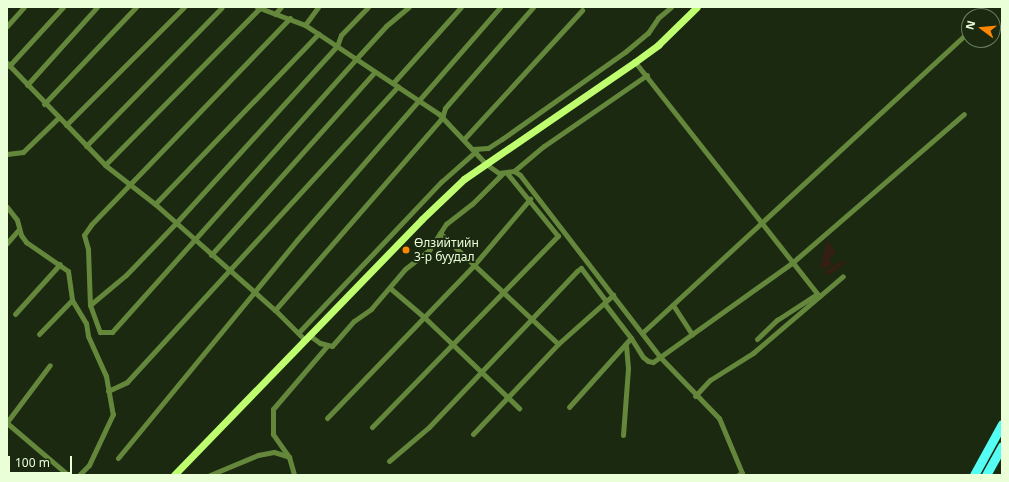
<!DOCTYPE html>
<html>
<head>
<meta charset="utf-8">
<style>
	body { margin:0 }
	#map { position:relative; width:1009px; height:482px; overflow:hidden; background:#1a2910; font-family:"Noto Sans",sans-serif }
	div>[style] { position:absolute }
	[style*='--x'] { left:calc(var(--x)*1px); top:calc(var(--y)*1px); width:calc(var(--w)*1px); rotate:calc(var(--a)*1deg) }
	.green>* { inset:0; background:#331f13 }
	.minor>* { height:5px; margin:-2.5px; padding:0 2.5px; transform-origin:2.5px; border-radius:2.5px; background:#64873c }
	.secondary>* { height:7px; margin:-3.5px; padding:0 3.5px; transform-origin:3.5px; border-radius:3.5px; background:#bffe6f }
	.motorway>* { height:9px; margin:-4.5px; padding:0 4.5px; transform-origin:4.5px; border-radius:4.5px; background:#54fef4 }
	.dots>* { width:11px; height:11px; translate:-50% -50%; box-sizing:border-box; border:2px solid #1a2910; border-radius:50% }
	span { translate:-50% -50%; white-space:nowrap; text-align:center; line-height:1.15; -webkit-text-stroke:4px #1a2910; paint-order:stroke }
	.poi-label { font-size:12px; color:#eaffd8 }
	.left { translate:0 -50%; text-align:left }
	.frame { position:absolute; inset:0; border:8px solid #eaffd8; pointer-events:none }
	.north { position:absolute; left:961px; top:8px; width:40px; height:40px; box-sizing:border-box; background:#1a2910; border:1px solid #6d7f60; border-radius:50%; rotate:286deg; font-size:11px; font-weight:700; line-height:16px; text-align:center; color:#eaffd8 }
	.north::after { content:''; display:block; margin:auto; width:14px; height:18px; background:#fe8605; clip-path:polygon(50% 0,100% 100%,50% 72%,0 100%) }
	.scale { position:absolute; left:8px; top:456px; width:64px; height:18px; box-sizing:border-box; border:2px solid #eaffd8; border-top:0; padding-left:5px; font-size:12px; line-height:14px; white-space:nowrap; color:#eaffd8; -webkit-text-stroke:3px #1a2910; paint-order:stroke }
</style>
</head>
<body>
<div id="map">
	<div class="green">
		<i style="clip-path:polygon(827px 240px,836px 252px,829px 259px,833px 264px,824px 270px,820px 265px)"></i>
		<i style="clip-path:polygon(842px 260px,845px 263px,828px 276px,825px 272px)"></i>
	</div>
	<div class="minor">
		<i style="--x:257;--y:7;--w:51;--a:20.6"></i>
		<i style="--x:305;--y:25;--w:161;--a:33.6"></i>
		<i style="--x:439;--y:114;--w:69;--a:46.8"></i>
		<i style="--x:486;--y:164;--w:16;--a:35"></i>
		<i style="--x:499;--y:173;--w:15;--a:-8"></i>
		<i style="--x:514;--y:171;--w:7;--a:34"></i>
		<i style="--x:520;--y:175;--w:230;--a:52.4"></i>
		<i style="--x:660;--y:357;--w:85;--a:46"></i>
		<i style="--x:719;--y:418;--w:60;--a:67.3"></i>
		<i style="--x:742;--y:473;--w:4;--a:153"></i>
		<i style="--x:275;--y:14;--w:9;--a:-49"></i>
		<i style="--x:290;--y:18;--w:287;--a:133.9"></i>
		<i style="--x:91;--y:225;--w:12;--a:125"></i>
		<i style="--x:84;--y:235;--w:15;--a:74"></i>
		<i style="--x:88;--y:249;--w:56;--a:88"></i>
		<i style="--x:90;--y:305;--w:29;--a:70"></i>
		<i style="--x:100;--y:332;--w:12;--a:0"></i>
		<i style="--x:112;--y:332;--w:366;--a:-48.2"></i>
		<i style="--x:356;--y:59;--w:45;--a:-47.7"></i>
		<i style="--x:386;--y:26;--w:30;--a:-40"></i>
		<i style="--x:305;--y:25;--w:22;--a:-54"></i>
		<i style="--x:7;--y:26;--w:25;--a:-48"></i>
		<i style="--x:635;--y:62;--w:298;--a:51.8"></i>
		<i style="--x:7;--y:63;--w:141;--a:46.1"></i>
		<i style="--x:105;--y:165;--w:63;--a:38"></i>
		<i style="--x:155;--y:204;--w:160;--a:41.5"></i>
		<i style="--x:275;--y:310;--w:41;--a:45"></i>
		<i style="--x:9;--y:66;--w:80;--a:-47.5"></i>
		<i style="--x:393;--y:83;--w:102;--a:-48.2"></i>
		<i style="--x:27;--y:85;--w:105;--a:-48.1"></i>
		<i style="--x:44;--y:104;--w:134;--a:-46.5"></i>
		<i style="--x:66;--y:125;--w:167;--a:-45"></i>
		<i style="--x:464;--y:139;--w:175;--a:-47.5"></i>
		<i style="--x:86;--y:146;--w:194;--a:-45.6"></i>
		<i style="--x:473;--y:149;--w:15;--a:-4"></i>
		<i style="--x:488;--y:148;--w:17;--a:-33"></i>
		<i style="--x:502;--y:139;--w:151;--a:-35.3"></i>
		<i style="--x:625;--y:52;--w:30;--a:-40"></i>
		<i style="--x:648;--y:33;--w:18;--a:-56"></i>
		<i style="--x:658;--y:18;--w:17;--a:-40"></i>
		<i style="--x:7;--y:154;--w:16;--a:-7"></i>
		<i style="--x:23;--y:152;--w:49;--a:-44.2"></i>
		<i style="--x:105;--y:165;--w:221;--a:-45.4"></i>
		<i style="--x:514;--y:171;--w:39;--a:-40"></i>
		<i style="--x:544;--y:146;--w:125;--a:-34.6"></i>
		<i style="--x:155;--y:204;--w:236;--a:-46.2"></i>
		<i style="--x:7;--y:207;--w:16;--a:52"></i>
		<i style="--x:17;--y:220;--w:16;--a:75"></i>
		<i style="--x:21;--y:235;--w:9;--a:54"></i>
		<i style="--x:26;--y:242;--w:51;--a:34.6"></i>
		<i style="--x:68;--y:271;--w:29;--a:82"></i>
		<i style="--x:72;--y:300;--w:27;--a:59"></i>
		<i style="--x:86;--y:323;--w:13;--a:81"></i>
		<i style="--x:88;--y:336;--w:44;--a:65.8"></i>
		<i style="--x:106;--y:376;--w:39;--a:80"></i>
		<i style="--x:113;--y:414;--w:56;--a:115.2"></i>
		<i style="--x:89;--y:465;--w:14;--a:135"></i>
		<i style="--x:440;--y:233;--w:162;--a:43.2"></i>
		<i style="--x:7;--y:243;--w:18;--a:-49"></i>
		<i style="--x:211;--y:255;--w:244;--a:-48.2"></i>
		<i style="--x:390;--y:288;--w:45;--a:40.5"></i>
		<i style="--x:424;--y:317;--w:132;--a:43.8"></i>
		<i style="--x:90;--y:305;--w:47;--a:-39.8"></i>
		<i style="--x:126;--y:275;--w:71;--a:-46.1"></i>
		<i style="--x:175;--y:224;--w:241;--a:-47.7"></i>
		<i style="--x:337;--y:46;--w:12;--a:-70"></i>
		<i style="--x:341;--y:35;--w:39;--a:-46"></i>
		<i style="--x:673;--y:305;--w:35;--a:57"></i>
		<i style="--x:275;--y:310;--w:254;--a:-49"></i>
		<i style="--x:442;--y:118;--w:10;--a:-73"></i>
		<i style="--x:445;--y:108;--w:134;--a:-48.9"></i>
		<i style="--x:15;--y:314;--w:67;--a:-48"></i>
		<i style="--x:299;--y:332;--w:207;--a:-46.6"></i>
		<i style="--x:441;--y:182;--w:47;--a:-41.5"></i>
		<i style="--x:642;--y:333;--w:438;--a:-42.7"></i>
		<i style="--x:39;--y:334;--w:47;--a:-45.9"></i>
		<i style="--x:309;--y:335;--w:14;--a:36"></i>
		<i style="--x:320;--y:343;--w:12;--a:14"></i>
		<i style="--x:332;--y:346;--w:33;--a:-49"></i>
		<i style="--x:354;--y:321;--w:21;--a:-35"></i>
		<i style="--x:371;--y:309;--w:52;--a:-49.6"></i>
		<i style="--x:405;--y:269;--w:31;--a:-38"></i>
		<i style="--x:429;--y:250;--w:31;--a:-57"></i>
		<i style="--x:446;--y:224;--w:33;--a:-38"></i>
		<i style="--x:472;--y:204;--w:44;--a:-45"></i>
		<i style="--x:631;--y:338;--w:22;--a:58"></i>
		<i style="--x:643;--y:357;--w:6;--a:39"></i>
		<i style="--x:648;--y:361;--w:5;--a:11"></i>
		<i style="--x:653;--y:362;--w:172;--a:-35.5"></i>
		<i style="--x:793;--y:262;--w:226;--a:-40.9"></i>
		<i style="--x:757;--y:339;--w:28;--a:-44"></i>
		<i style="--x:777;--y:320;--w:48;--a:-33"></i>
		<i style="--x:108;--y:391;--w:21;--a:-25"></i>
		<i style="--x:127;--y:382;--w:401;--a:-47.5"></i>
		<i style="--x:695;--y:396;--w:22;--a:-47"></i>
		<i style="--x:710;--y:380;--w:51;--a:-32.1"></i>
		<i style="--x:753;--y:353;--w:118;--a:-40.5"></i>
		<i style="--x:569;--y:407;--w:93;--a:-48.1"></i>
		<i style="--x:631;--y:338;--w:44;--a:-127.6"></i>
		<i style="--x:327;--y:418;--w:212;--a:-46.1"></i>
		<i style="--x:474;--y:265;--w:87;--a:-49.7"></i>
		<i style="--x:7;--y:422;--w:71;--a:-53"></i>
		<i style="--x:7;--y:423;--w:80;--a:40.4"></i>
		<i style="--x:372;--y:427;--w:267;--a:-45.8"></i>
		<i style="--x:558;--y:236;--w:82;--a:-129.1"></i>
		<i style="--x:473;--y:434;--w:124;--a:-46.6"></i>
		<i style="--x:558;--y:344;--w:74;--a:-41.7"></i>
		<i style="--x:623;--y:435;--w:67;--a:-85.7"></i>
		<i style="--x:628;--y:368;--w:22;--a:-95"></i>
		<i style="--x:289;--y:457;--w:28;--a:-125"></i>
		<i style="--x:273;--y:434;--w:25;--a:-90"></i>
		<i style="--x:273;--y:409;--w:83;--a:-49.4"></i>
		<i style="--x:118;--y:458;--w:282;--a:-50.6"></i>
		<i style="--x:297;--y:240;--w:309;--a:-48.9"></i>
		<i style="--x:389;--y:461;--w:52;--a:-40.4"></i>
		<i style="--x:429;--y:427;--w:215;--a:-46.5"></i>
		<i style="--x:577;--y:271;--w:5;--a:-37"></i>
		<i style="--x:581;--y:268;--w:41;--a:52.9"></i>
		<i style="--x:210;--y:475;--w:52;--a:-22.6"></i>
		<i style="--x:258;--y:455;--w:16;--a:-11"></i>
		<i style="--x:274;--y:452;--w:16;--a:18"></i>
		<i style="--x:289;--y:457;--w:19;--a:74"></i>
	</div>
	<div class="secondary">
		<i style="--x:174;--y:475;--w:356;--a:-45.9"></i>
		<i style="--x:422;--y:219;--w:58;--a:-43.6"></i>
		<i style="--x:464;--y:179;--w:207;--a:-34.4"></i>
		<i style="--x:635;--y:62;--w:29;--a:-36"></i>
		<i style="--x:658;--y:45;--w:54;--a:-44.3"></i>
	</div>
	<div class="motorway">
		<i style="--x:974;--y:475;--w:58;--a:-61.2"></i>
		<i style="--x:986;--y:475;--w:33;--a:-61"></i>
	</div>
	<div class="dots">
		<i style="left:406px;top:250px;background:#fe8605"></i>
	</div>
	<div class="poi-label">
		<span class="left" style="left:414px;top:250px">Өлзийтийн<br>3-р буудал</span>
	</div>
	<div class="frame"></div>
	<div class="north">N</div>
	<div class="scale">100 m</div>
</div>
</body>
</html>
